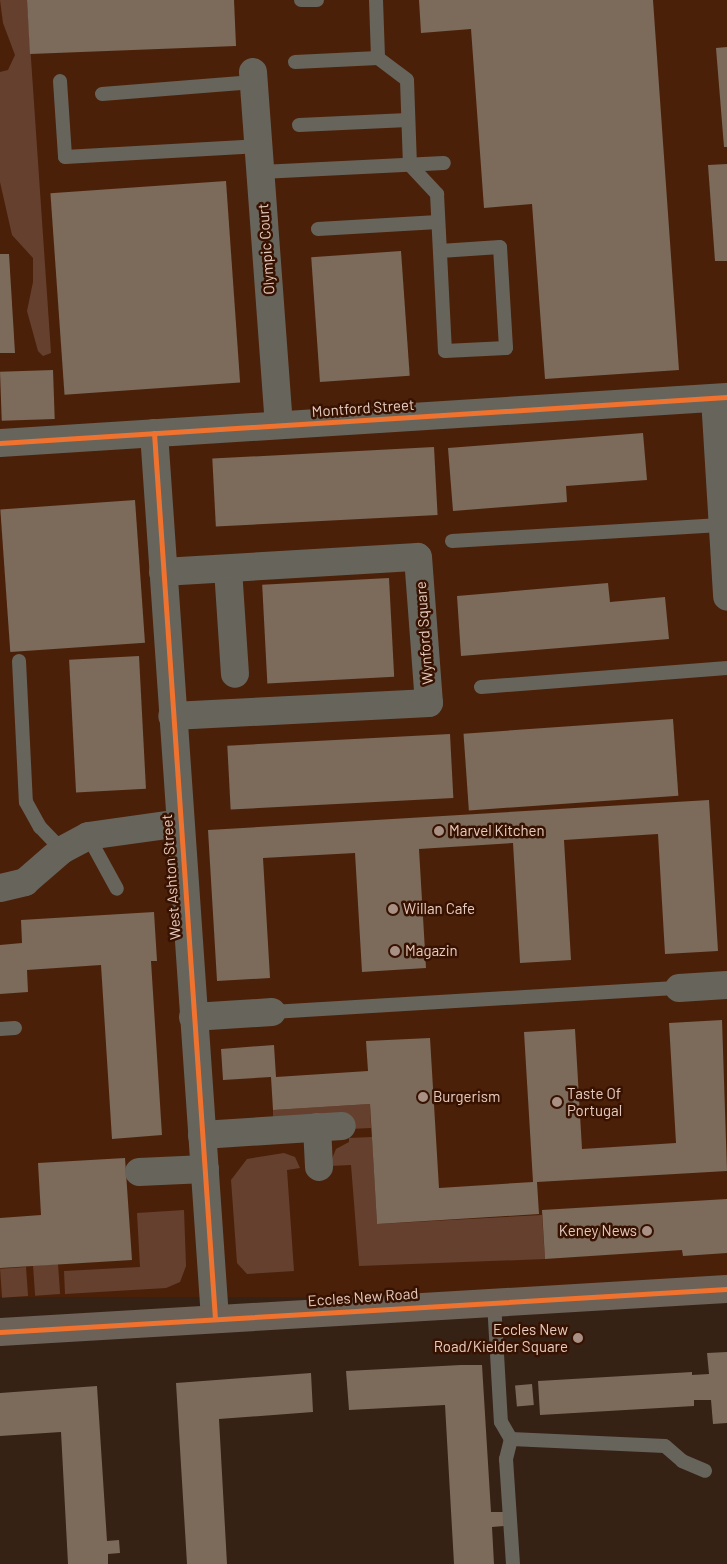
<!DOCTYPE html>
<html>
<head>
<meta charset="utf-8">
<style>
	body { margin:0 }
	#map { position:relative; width:727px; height:1564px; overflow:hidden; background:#362115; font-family:Barlow,sans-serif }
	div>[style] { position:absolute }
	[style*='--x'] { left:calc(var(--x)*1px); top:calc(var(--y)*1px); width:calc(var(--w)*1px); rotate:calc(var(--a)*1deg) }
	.built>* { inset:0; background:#4b2008; transform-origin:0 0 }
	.green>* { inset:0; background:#66402e; transform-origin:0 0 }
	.building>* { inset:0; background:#7c6a5b; transform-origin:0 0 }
	.service>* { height:14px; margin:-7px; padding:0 7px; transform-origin:7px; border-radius:7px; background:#67645c }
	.minor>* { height:28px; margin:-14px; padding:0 14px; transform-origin:14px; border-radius:14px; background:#67645c }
	.primary>* { height:28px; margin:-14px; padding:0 14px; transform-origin:14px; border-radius:14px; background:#6c6258 }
	.cycleway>* { height:5px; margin:-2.5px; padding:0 2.5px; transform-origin:2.5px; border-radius:2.5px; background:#ef722f }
	.dots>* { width:14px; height:14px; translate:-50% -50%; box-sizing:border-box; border:2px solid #381200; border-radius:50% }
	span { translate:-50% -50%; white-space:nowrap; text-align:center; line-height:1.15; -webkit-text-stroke:5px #381200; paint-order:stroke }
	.street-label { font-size:15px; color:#e6ccc0 }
	.poi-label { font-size:15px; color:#e6ccc0 }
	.left { translate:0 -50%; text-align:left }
	.right { translate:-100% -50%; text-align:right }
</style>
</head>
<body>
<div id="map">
	<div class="built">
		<i style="left:0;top:0;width:727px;height:1297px"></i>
	</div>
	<div class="green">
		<i style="clip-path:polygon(0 0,27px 0,51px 353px,43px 356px,38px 351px,27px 311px,33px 282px,33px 258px,12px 235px,0 182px,0 72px,8px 70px,15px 55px,3px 23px)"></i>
		<i style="clip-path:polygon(370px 1104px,371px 1128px,348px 1129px,273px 1118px,273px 1110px)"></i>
		<i style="clip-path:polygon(372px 1137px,377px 1224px,542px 1215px,545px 1259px,359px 1266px,351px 1165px,329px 1166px,336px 1149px,349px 1142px,349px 1138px)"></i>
		<i style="clip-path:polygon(284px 1153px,295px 1157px,300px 1168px,287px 1170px,294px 1271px,247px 1274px,237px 1263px,231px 1180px,247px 1159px)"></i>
		<i style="clip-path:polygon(184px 1210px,186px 1266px,180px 1282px,166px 1288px,65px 1294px,64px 1271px,140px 1267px,137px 1213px)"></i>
		<i style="left:58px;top:1264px;width:30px;height:25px;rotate:86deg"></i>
		<i style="left:26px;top:1267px;width:29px;height:26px;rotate:86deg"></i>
	</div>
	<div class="building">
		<i style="clip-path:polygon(27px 0,234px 0,236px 46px,30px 54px)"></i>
		<i style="clip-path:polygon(419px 0,653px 0,679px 370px,545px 379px,532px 204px,484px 208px,471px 29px,421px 33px)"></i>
		<i style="clip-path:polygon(727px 47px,727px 147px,724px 147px,716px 48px)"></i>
		<i style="clip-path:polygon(727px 164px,727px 261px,715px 261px,708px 165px)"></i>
		<i style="left:226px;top:181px;width:202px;height:176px;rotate:86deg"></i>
		<i style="left:401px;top:251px;width:125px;height:90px;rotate:86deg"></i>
		<i style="clip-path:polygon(0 254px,9px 254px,15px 353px,0 353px)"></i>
		<i style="left:53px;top:370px;width:49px;height:53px;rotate:88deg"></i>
		<i style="clip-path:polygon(643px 433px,647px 480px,566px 486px,567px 502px,453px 511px,448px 448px)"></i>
		<i style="left:434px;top:447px;width:68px;height:222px;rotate:87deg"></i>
		<i style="left:135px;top:500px;width:143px;height:135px;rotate:86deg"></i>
		<i style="left:389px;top:578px;width:99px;height:127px;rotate:87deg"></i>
		<i style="clip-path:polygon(608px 583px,610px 602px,665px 597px,669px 639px,461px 656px,457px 596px)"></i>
		<i style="left:139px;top:656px;width:133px;height:70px;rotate:87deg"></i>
		<i style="left:673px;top:719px;width:77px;height:210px;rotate:86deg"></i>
		<i style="left:450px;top:734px;width:64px;height:223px;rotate:87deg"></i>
		<i style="clip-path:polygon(709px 800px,718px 951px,665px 954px,658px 834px,564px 840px,571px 960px,520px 963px,513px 843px,419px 849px,426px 968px,362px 972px,355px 853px,263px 858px,270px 978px,217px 981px,208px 830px)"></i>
		<i style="clip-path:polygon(154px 912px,157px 961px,151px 961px,162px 1135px,112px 1139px,101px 965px,27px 970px,28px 992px,0 994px,0 945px,22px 943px,21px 920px)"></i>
		<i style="clip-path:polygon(722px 1020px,727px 1171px,537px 1182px,539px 1214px,377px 1224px,370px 1104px,273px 1110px,271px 1077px,223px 1080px,221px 1049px,274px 1045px,276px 1077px,368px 1071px,366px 1041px,430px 1038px,439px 1188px,533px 1182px,524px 1032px,575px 1029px,582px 1149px,676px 1143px,669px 1023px)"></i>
		<i style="clip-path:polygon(125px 1158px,132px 1260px,0 1268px,0 1218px,41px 1215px,38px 1163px)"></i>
		<i style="clip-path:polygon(727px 1199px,727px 1253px,683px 1256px,682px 1250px,545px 1259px,542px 1210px)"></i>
		<i style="clip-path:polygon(727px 1352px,727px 1423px,713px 1424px,711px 1400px,694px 1400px,694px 1406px,540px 1415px,538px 1381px,692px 1372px,692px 1375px,709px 1374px,707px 1353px)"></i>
		<i style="clip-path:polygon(461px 1365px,482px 1365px,491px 1512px,503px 1512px,504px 1526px,492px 1527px,494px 1564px,454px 1564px,445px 1405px,349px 1410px,346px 1371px)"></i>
		<i style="clip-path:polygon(311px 1373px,313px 1412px,219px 1419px,227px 1564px,187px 1564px,176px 1383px)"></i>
		<i style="left:532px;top:1384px;width:21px;height:17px;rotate:85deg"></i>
		<i style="clip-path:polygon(97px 1386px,107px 1541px,119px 1540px,120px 1553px,108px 1554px,108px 1564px,68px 1564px,61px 1432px,0 1436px,0 1393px)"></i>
	</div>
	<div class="service">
		<i style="--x:301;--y:0;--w:16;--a:0"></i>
		<i style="--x:376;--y:0;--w:58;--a:88"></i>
		<i style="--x:295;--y:62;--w:83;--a:-2.8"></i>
		<i style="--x:378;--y:58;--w:36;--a:37"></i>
		<i style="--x:407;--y:80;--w:85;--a:88"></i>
		<i style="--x:410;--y:165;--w:40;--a:47"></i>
		<i style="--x:437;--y:194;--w:157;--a:87.1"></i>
		<i style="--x:445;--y:351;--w:61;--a:-2.8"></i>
		<i style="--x:506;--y:348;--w:101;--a:-93.4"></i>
		<i style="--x:500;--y:247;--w:60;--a:176.2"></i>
		<i style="--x:60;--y:81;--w:76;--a:86.2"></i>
		<i style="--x:65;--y:157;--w:194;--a:-3.2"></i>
		<i style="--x:102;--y:94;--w:152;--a:-4.5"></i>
		<i style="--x:299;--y:125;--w:109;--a:-2.6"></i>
		<i style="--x:261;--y:172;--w:183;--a:-2.8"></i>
		<i style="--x:318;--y:229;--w:120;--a:-3.3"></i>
		<i style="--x:452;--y:541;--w:269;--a:-3.4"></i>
		<i style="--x:19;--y:661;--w:141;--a:87.2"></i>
		<i style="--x:26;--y:802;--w:29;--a:61"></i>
		<i style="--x:40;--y:827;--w:32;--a:46"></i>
		<i style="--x:481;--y:687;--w:247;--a:-4.4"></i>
		<i style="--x:88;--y:836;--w:60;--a:61.3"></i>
		<i style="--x:272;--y:1012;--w:408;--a:-3.4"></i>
		<i style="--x:0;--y:1029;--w:15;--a:-4"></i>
		<i style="--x:494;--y:1302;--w:120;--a:86.7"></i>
		<i style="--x:501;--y:1422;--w:20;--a:60"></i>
		<i style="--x:511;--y:1439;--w:21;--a:104"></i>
		<i style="--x:506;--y:1459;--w:105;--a:86.2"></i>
		<i style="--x:511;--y:1439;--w:154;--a:2.6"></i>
		<i style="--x:665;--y:1446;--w:23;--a:41"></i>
		<i style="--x:682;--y:1461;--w:25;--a:23"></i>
	</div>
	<div class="minor">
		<i style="--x:253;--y:72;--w:354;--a:85.8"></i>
		<i style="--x:715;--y:398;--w:199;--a:86.5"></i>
		<i style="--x:154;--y:433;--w:888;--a:86.06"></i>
		<i style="--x:0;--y:443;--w:728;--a:-3.62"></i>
		<i style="--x:228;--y:569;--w:105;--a:86.2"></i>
		<i style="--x:163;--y:572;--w:255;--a:-3.4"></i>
		<i style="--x:418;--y:557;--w:146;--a:85.7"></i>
		<i style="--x:429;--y:703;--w:257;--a:177.1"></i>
		<i style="--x:0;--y:888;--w:26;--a:-13"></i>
		<i style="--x:25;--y:882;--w:49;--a:-40.9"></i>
		<i style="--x:62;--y:850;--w:30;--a:-28"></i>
		<i style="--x:88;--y:836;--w:93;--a:-8"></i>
		<i style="--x:679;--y:988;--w:48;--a:-3.6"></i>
		<i style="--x:193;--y:1017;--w:79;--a:-3.6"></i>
		<i style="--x:317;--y:1127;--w:40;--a:87.1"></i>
		<i style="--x:202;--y:1135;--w:140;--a:-3.7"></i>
		<i style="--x:139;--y:1172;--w:66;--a:-2.6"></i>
	</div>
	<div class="primary">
		<i style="--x:0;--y:1332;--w:728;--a:-3.38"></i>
	</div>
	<div class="cycleway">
		<i style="--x:154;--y:433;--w:888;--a:86.06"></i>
		<i style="--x:0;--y:443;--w:728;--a:-3.62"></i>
		<i style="--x:0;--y:1332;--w:728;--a:-3.38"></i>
	</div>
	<div class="dots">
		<i style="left:439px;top:831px;background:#a89084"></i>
		<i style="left:393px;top:909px;background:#a89084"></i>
		<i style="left:395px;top:951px;background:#a89084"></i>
		<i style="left:423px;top:1097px;background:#a89084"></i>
		<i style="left:557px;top:1102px;background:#a89084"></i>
		<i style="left:647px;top:1231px;background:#a89084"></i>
		<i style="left:578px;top:1338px;background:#a89084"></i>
	</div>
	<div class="street-label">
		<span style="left:266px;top:249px;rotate:-94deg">Olympic Court</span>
		<span style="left:363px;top:408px;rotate:-4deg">Montford Street</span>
		<span style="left:424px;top:633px;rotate:-94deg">Wynford Square</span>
		<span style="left:171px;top:877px;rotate:-94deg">West Ashton Street</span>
		<span style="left:363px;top:1297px;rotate:-4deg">Eccles New Road</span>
	</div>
	<div class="poi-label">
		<span class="left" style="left:449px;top:831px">Marvel Kitchen</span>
		<span class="left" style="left:403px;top:909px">Willan Cafe</span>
		<span class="left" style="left:405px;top:951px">Magazin</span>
		<span class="left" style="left:567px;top:1102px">Taste Of<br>Portugal</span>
		<span class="left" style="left:433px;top:1097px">Burgerism</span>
		<span class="right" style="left:637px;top:1231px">Keney News</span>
		<span class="right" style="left:568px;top:1338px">Eccles New<br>Road/Kielder Square</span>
	</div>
</div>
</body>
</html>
